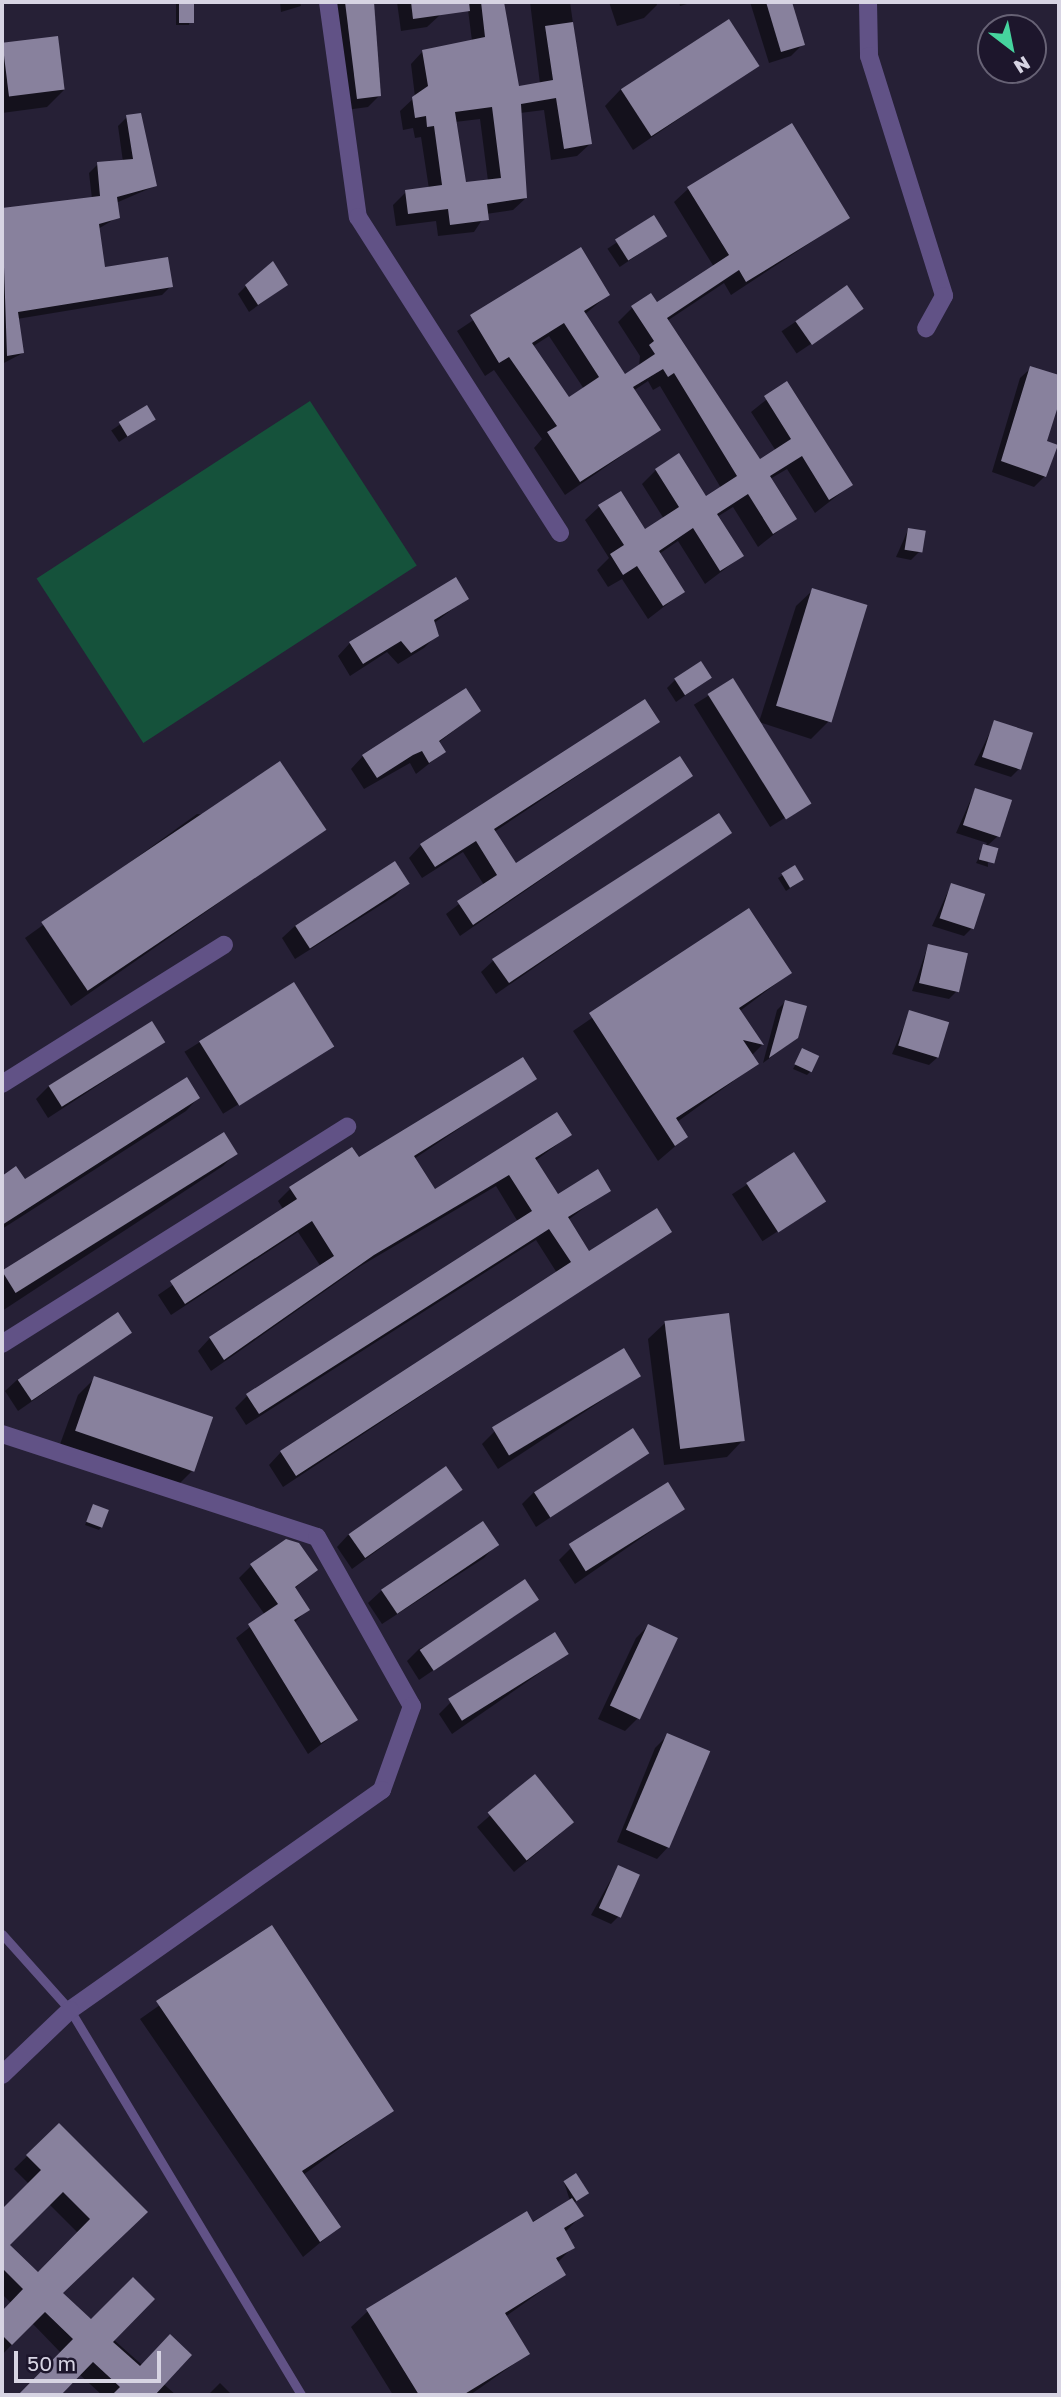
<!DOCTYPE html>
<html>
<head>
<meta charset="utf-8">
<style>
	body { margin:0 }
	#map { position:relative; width:1061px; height:2397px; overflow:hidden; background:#262036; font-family:"Golos Text",sans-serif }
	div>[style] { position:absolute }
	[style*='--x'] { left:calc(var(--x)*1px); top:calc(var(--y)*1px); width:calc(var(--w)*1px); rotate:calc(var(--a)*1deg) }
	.green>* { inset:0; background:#15523b; transform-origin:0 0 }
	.shadow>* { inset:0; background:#0007; transform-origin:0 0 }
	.building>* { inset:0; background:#88819d; transform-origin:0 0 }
	.service>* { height:9px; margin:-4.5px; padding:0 4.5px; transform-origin:4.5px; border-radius:4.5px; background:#615286 }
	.minor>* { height:18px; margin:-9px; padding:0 9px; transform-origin:9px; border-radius:9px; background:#615286 }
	span { translate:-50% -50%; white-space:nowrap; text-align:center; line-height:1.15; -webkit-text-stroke:7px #1d162c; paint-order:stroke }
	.frame { position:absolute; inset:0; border:4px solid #d7d4e3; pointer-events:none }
	.north { position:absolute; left:977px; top:14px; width:70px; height:70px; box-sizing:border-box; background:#1d162c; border:2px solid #676275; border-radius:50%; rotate:148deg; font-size:19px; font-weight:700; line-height:28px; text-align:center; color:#d7d4e3 }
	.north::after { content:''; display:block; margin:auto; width:24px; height:32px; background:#46d49e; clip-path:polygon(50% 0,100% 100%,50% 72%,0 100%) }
	.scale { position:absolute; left:14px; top:2351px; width:147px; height:32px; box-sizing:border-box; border:4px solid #d7d4e3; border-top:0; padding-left:9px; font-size:21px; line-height:24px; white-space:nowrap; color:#d7d4e3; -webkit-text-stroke:5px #1d162c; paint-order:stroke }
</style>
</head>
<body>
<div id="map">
	<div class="green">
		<i style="left:310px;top:401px;width:196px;height:326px;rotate:57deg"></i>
	</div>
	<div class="shadow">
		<i style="clip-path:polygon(176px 2px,192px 2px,189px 25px,176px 25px)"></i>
		<i style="clip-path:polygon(280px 2px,300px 2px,301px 6px,281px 12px)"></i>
		<i style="clip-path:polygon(331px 2px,369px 2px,379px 96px,368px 107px,346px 110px)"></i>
		<i style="clip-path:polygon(397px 2px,438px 2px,440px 15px,427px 27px,401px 31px)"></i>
		<i style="clip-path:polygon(evenodd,467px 2px,503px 2px,517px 88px,540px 84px,530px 2px,570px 2px,590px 144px,577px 156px,551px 160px,544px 110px,520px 113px,526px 198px,513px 210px,486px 214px,474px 232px,438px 236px,436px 221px,396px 226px,393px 205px,406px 192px,429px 189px,421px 137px,415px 138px,413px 128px,403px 130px,400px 111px,415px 97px,411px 64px,423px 51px,472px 41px,467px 2px,480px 119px,488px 181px,465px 184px,455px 122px,480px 119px)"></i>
		<i style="clip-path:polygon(609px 2px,656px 2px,657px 5px,644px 18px,617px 26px)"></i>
		<i style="clip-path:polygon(679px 2px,694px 2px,680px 6px)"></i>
		<i style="clip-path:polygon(750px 2px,790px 2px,803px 44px,791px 56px,769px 63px)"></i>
		<i style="clip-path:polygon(57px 38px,64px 90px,47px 107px,2px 113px,2px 45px)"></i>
		<i style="clip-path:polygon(757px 66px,633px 150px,605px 106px,621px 89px)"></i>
		<i style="clip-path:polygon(127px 117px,155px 186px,116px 203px,118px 217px,98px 229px,104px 269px,171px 286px,162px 295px,17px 319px,23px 353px,2px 364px,2px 210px,92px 199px,89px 173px,98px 164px,123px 162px,118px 126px)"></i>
		<i style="clip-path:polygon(evenodd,689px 188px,848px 218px,731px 295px,724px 283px,667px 321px,759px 462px,776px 451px,751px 412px,787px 383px,851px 485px,815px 513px,787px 469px,770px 479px,795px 518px,758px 547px,733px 507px,717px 517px,742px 556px,705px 584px,678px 541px,659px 554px,683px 592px,648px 619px,622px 579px,608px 587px,597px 570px,609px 558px,585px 520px,600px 506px,644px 531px,664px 519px,642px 484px,656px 470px,705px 498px,721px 488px,660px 386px,653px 390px,648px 381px,633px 391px,659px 430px,565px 495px,534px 448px,542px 439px,494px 370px,485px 376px,457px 331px,580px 249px,608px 295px,584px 315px,624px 376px,639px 366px,640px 356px,618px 322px,632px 308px,656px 305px,714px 267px,674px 202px,689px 188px,549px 336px,584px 389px,569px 399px,532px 347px,549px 336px)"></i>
		<i style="left:653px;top:218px;width:22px;height:55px;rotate:56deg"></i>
		<i style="clip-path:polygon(286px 285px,249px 312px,238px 294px,246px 286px)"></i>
		<i style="left:847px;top:287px;width:27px;height:79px;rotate:56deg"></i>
		<i style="clip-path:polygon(1031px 368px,1059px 377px,1045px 442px,1045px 476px,1034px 487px,992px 472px,1020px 378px)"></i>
		<i style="left:146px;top:407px;width:14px;height:42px;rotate:56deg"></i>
		<i style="clip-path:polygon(908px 530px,919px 552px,911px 560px,896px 557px)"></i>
		<i style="clip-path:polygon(813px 590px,828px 722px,811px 739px,759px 722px,796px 606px)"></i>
		<i style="clip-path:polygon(467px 598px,433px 624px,437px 635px,424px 648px,398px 664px,387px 652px,350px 676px,338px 656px,350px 643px)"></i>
		<i style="clip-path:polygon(710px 678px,676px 702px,667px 688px,675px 680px)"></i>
		<i style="left:732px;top:681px;width:144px;height:45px;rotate:58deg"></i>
		<i style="clip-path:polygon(479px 711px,438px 743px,444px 752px,416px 774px,410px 763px,364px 789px,351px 769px,363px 756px)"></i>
		<i style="clip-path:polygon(658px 722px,494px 832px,515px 865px,691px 776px,460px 936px,446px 914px,484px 885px,463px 852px,422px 878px,409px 858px,421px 845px)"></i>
		<i style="clip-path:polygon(995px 722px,1019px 769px,1011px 777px,974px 765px)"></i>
		<i style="clip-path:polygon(975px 790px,998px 836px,987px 846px,988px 867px,976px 863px,987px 843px,956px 833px)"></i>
		<i style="clip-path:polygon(197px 814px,325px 829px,71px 1006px,25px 938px)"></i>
		<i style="clip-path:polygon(729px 833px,496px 994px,481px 972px,494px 960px)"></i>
		<i style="clip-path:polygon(394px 863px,407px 884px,395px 896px,295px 959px,282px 938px,295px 926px)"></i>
		<i style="clip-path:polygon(794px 868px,798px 883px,786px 891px,778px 878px)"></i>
		<i style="clip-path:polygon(951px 885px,972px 928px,964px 936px,932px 926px)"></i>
		<i style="clip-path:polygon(749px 910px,790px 973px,740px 1011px,762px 1045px,751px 1056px,757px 1064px,677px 1122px,686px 1137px,658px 1161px,573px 1031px)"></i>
		<i style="clip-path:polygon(928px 946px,957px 991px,949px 999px,912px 991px)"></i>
		<i style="left:293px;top:984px;width:73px;height:128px;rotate:58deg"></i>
		<i style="clip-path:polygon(785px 1002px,797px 1038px,763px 1063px,777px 1010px)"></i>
		<i style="clip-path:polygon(910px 1012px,938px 1057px,929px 1065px,892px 1054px)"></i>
		<i style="clip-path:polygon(151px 1023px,162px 1040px,149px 1052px,48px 1118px,36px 1099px,49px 1086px)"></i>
		<i style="clip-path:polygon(803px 1051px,810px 1072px,807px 1075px,793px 1069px)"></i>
		<i style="clip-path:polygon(534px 1078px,414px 1159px,434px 1192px,570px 1135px,535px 1161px,558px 1197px,608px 1190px,568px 1220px,589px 1253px,669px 1232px,283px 1487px,269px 1465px,281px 1452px,557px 1273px,536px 1240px,246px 1425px,235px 1408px,247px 1396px,518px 1222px,496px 1186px,359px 1267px,211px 1371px,198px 1351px,210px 1338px,321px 1267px,298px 1232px,171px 1315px,158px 1295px,283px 1209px,278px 1201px,290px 1189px)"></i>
		<i style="clip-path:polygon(198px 1098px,186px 1111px,2px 1229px,2px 1178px,16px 1169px,24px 1182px)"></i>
		<i style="clip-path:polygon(224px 1135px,236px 1153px,223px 1166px,2px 1311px,2px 1276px)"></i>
		<i style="left:794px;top:1154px;width:56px;height:74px;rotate:57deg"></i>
		<i style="clip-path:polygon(665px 1323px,743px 1440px,727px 1457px,664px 1465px,648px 1339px)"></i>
		<i style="clip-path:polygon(130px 1333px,18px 1411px,5px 1391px,18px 1379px)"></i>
		<i style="clip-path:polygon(639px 1376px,498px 1469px,482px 1444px,495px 1431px)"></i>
		<i style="clip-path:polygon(95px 1378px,192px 1471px,175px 1488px,59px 1447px,78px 1395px)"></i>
		<i style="clip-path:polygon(647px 1453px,536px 1527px,522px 1504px,534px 1492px)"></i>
		<i style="clip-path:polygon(460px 1490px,352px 1569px,337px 1547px,349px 1534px)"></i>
		<i style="clip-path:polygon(94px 1506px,102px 1526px,99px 1530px,85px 1525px)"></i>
		<i style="clip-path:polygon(683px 1509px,575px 1584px,559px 1560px,571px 1548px)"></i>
		<i style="clip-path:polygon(483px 1524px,496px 1545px,484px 1558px,382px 1624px,368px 1603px,381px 1591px)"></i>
		<i style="clip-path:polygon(251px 1566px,316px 1570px,294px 1589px,307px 1610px,294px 1623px,356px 1719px,308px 1754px,236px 1638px,265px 1615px,239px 1578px)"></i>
		<i style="clip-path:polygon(537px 1600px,419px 1680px,407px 1661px,419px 1649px)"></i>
		<i style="clip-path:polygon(648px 1626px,675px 1638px,638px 1718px,625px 1731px,598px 1719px,636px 1638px)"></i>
		<i style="clip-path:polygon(567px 1654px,452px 1734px,439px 1714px,451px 1702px)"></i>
		<i style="clip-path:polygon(668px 1735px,669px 1846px,657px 1859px,617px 1842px,655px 1748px)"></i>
		<i style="clip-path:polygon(534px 1777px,560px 1834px,514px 1872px,477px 1827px)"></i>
		<i style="clip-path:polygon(618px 1867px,619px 1916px,611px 1924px,591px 1915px)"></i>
		<i style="clip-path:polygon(271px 1927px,392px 2110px,303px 2175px,339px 2227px,303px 2257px,140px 2019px)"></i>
		<i style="clip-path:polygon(evenodd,59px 2125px,146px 2212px,61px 2293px,176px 2395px,102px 2395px,79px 2374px,59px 2395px,21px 2395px,61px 2353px,32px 2323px,2px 2355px,2px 2313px,11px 2303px,2px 2294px,2px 2212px,29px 2184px,14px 2169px,59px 2125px,49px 2204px,78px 2233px,38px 2275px,7px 2245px,49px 2204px)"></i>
		<i style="clip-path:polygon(564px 2182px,584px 2196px,573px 2203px,581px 2216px,565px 2232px,573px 2247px,557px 2263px,564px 2275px,505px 2317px,528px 2354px,470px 2395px,393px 2395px,351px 2327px,368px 2311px,570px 2201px)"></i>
		<i style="clip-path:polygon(220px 2383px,232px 2395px,208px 2395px)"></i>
	</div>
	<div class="building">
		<i style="left:179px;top:2px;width:15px;height:21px"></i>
		<i style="clip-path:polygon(345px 2px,374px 2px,381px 96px,357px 99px)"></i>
		<i style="clip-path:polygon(411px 2px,469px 2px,470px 11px,413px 19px)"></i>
		<i style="clip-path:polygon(evenodd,481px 2px,504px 2px,519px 86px,553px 80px,545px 26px,573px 22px,592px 144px,564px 149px,556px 98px,521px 104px,527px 198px,487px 204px,489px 220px,450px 225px,448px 209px,408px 214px,405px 190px,442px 185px,434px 126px,427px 127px,426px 116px,415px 118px,412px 97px,428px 86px,422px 50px,485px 37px,481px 2px,492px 107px,501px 178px,466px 182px,455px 112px,492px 107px)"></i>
		<i style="clip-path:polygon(766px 2px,792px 2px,805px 45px,781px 52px)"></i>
		<i style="left:729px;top:19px;width:56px;height:129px;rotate:57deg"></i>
		<i style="left:58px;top:36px;width:54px;height:56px;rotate:83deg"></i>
		<i style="clip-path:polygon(141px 113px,157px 186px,117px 197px,120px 218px,99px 224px,105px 267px,168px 257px,173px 287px,18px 312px,24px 353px,7px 356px,2px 208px,100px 196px,97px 162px,133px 159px,126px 115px)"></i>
		<i style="clip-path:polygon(evenodd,792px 123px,850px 218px,746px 282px,739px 270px,667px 318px,760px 459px,791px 439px,764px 396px,787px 381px,853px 485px,829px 500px,802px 456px,770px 476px,797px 519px,773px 534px,748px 494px,717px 514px,744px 556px,720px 571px,693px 528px,659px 551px,685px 592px,663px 606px,637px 566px,623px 575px,610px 554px,624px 545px,598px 505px,621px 491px,645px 529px,679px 507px,655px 469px,679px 453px,706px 496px,737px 476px,674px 373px,668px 377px,663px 369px,633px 387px,661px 430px,580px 482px,547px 432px,557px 426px,509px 357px,499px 363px,470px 315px,581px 247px,610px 295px,584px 311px,625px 374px,655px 354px,649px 345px,654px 341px,631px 306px,651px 293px,657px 302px,729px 255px,687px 187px,792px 123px,564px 323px,599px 377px,569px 397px,532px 343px,564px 323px)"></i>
		<i style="left:654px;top:215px;width:25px;height:46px;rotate:58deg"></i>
		<i style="clip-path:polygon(273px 261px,288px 285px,258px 305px,245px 285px)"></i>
		<i style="left:847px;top:285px;width:29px;height:63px;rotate:55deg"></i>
		<i style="clip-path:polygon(1030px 366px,1059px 375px,1059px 403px,1047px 441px,1058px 445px,1046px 477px,1001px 461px)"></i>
		<i style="left:147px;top:405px;width:17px;height:33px;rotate:59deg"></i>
		<i style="left:908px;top:528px;width:18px;height:22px;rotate:9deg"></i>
		<i style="clip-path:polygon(456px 577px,469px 599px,434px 620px,439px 636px,411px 653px,401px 641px,363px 664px,349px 642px)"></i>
		<i style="left:812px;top:588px;width:58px;height:123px;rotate:17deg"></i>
		<i style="left:701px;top:661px;width:20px;height:32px;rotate:57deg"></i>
		<i style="left:733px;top:678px;width:148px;height:30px;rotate:58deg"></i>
		<i style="clip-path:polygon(466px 688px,481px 711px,439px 741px,446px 752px,429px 763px,422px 751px,413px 755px,377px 778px,362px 755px)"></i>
		<i style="clip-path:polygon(645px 699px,660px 722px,494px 829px,516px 863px,680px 756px,693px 776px,473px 925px,457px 901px,497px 875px,476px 841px,435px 867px,420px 844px)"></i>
		<i style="left:994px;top:720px;width:41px;height:39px;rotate:18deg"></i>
		<i style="left:280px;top:761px;width:83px;height:288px;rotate:56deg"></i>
		<i style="left:975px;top:788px;width:39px;height:39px;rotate:18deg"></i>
		<i style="clip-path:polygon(719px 813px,732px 833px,509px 983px,492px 959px)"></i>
		<i style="left:983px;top:844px;width:16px;height:16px;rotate:15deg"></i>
		<i style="left:395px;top:861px;width:27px;height:119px;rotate:57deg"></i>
		<i style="left:795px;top:865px;width:17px;height:16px;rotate:59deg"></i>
		<i style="left:951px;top:883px;width:36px;height:37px;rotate:18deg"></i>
		<i style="clip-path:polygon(749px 908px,792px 973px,739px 1008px,764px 1045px,743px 1040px,759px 1064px,676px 1118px,688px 1137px,675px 1146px,589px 1013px)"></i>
		<i style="left:928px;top:944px;width:41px;height:40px;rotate:13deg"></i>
		<i style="left:294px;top:982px;width:76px;height:112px;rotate:58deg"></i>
		<i style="clip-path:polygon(785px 1000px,807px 1006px,798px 1038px,769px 1058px)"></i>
		<i style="left:909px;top:1010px;width:42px;height:37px;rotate:17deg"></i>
		<i style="left:152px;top:1021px;width:25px;height:122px;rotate:58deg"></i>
		<i style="left:802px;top:1048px;width:19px;height:18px;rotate:25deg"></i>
		<i style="clip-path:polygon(523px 1057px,537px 1079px,414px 1156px,435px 1189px,557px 1112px,572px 1135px,535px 1158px,558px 1194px,598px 1169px,611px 1191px,568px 1217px,589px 1251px,657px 1208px,672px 1232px,296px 1476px,280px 1451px,571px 1262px,549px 1229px,259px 1414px,246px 1394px,532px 1211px,509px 1175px,374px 1255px,224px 1360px,209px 1337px,334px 1256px,312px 1221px,185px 1304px,170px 1281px,297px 1199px,289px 1187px,352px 1147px,359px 1157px)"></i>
		<i style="clip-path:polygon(187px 1077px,200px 1098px,2px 1225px,2px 1176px,16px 1166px,25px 1179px)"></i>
		<i style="left:224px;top:1132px;width:26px;height:262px;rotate:58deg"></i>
		<i style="left:794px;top:1152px;width:59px;height:57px;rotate:57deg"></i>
		<i style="left:118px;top:1312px;width:25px;height:121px;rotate:56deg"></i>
		<i style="left:729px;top:1313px;width:129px;height:65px;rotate:83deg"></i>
		<i style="left:624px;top:1348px;width:33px;height:154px;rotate:59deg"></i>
		<i style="left:94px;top:1376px;width:126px;height:58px;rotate:19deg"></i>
		<i style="left:633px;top:1428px;width:30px;height:118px;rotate:57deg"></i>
		<i style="left:446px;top:1466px;width:29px;height:119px;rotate:55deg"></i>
		<i style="left:668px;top:1482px;width:32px;height:117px;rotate:58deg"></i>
		<i style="left:93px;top:1504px;width:17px;height:19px;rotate:21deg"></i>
		<i style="left:483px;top:1521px;width:29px;height:123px;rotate:56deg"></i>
		<i style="clip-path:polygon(286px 1539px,299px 1543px,318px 1570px,295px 1587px,310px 1610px,294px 1620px,358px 1720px,321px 1743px,248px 1624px,278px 1604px,250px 1564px)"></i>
		<i style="left:525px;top:1579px;width:25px;height:127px;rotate:56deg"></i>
		<i style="left:648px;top:1624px;width:33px;height:90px;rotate:25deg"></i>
		<i style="left:555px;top:1632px;width:26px;height:126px;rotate:58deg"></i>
		<i style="left:667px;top:1733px;width:47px;height:105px;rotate:23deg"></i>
		<i style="left:535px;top:1774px;width:62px;height:61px;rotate:51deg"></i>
		<i style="left:618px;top:1865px;width:24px;height:47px;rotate:24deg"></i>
		<i style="clip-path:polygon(272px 1925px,394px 2111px,302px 2171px,341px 2227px,320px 2242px,156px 2001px)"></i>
		<i style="clip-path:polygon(evenodd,59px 2123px,148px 2212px,63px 2293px,91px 2319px,133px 2277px,155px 2299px,113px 2342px,140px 2366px,170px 2334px,192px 2355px,155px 2395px,112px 2395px,120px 2387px,93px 2362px,61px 2395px,18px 2395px,73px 2339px,45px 2312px,12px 2345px,2px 2335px,2px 2311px,23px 2289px,2px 2268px,2px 2209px,41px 2170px,26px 2155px,59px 2123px,63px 2192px,90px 2219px,38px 2272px,10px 2245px,63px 2192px)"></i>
		<i style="left:576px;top:2173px;width:24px;height:15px;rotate:57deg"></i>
		<i style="clip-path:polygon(572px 2198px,584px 2216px,564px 2228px,575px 2248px,556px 2258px,566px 2275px,505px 2313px,530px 2354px,463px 2395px,419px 2395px,366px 2309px,527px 2211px,533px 2222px)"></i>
	</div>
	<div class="service">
		<i style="--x:2;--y:1934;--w:102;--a:48.2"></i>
		<i style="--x:70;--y:2010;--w:449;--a:59"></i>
	</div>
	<div class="minor">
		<i style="--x:328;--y:2;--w:217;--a:82.1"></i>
		<i style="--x:358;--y:217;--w:375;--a:57.4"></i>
		<i style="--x:868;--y:2;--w:54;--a:88.9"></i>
		<i style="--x:869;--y:56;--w:251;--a:72.6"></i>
		<i style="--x:944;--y:296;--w:37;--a:119"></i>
		<i style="--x:2;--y:1084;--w:262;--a:-32.1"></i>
		<i style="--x:2;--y:1344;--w:408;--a:-32.2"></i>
		<i style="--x:2;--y:1434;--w:331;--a:18.1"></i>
		<i style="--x:317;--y:1537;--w:194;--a:60.7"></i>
		<i style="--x:412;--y:1706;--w:89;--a:109.7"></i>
		<i style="--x:382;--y:1790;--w:382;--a:144.8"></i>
		<i style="--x:70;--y:2010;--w:94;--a:136.3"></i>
	</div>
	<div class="frame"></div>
	<div class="north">N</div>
	<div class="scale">50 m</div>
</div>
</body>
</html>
